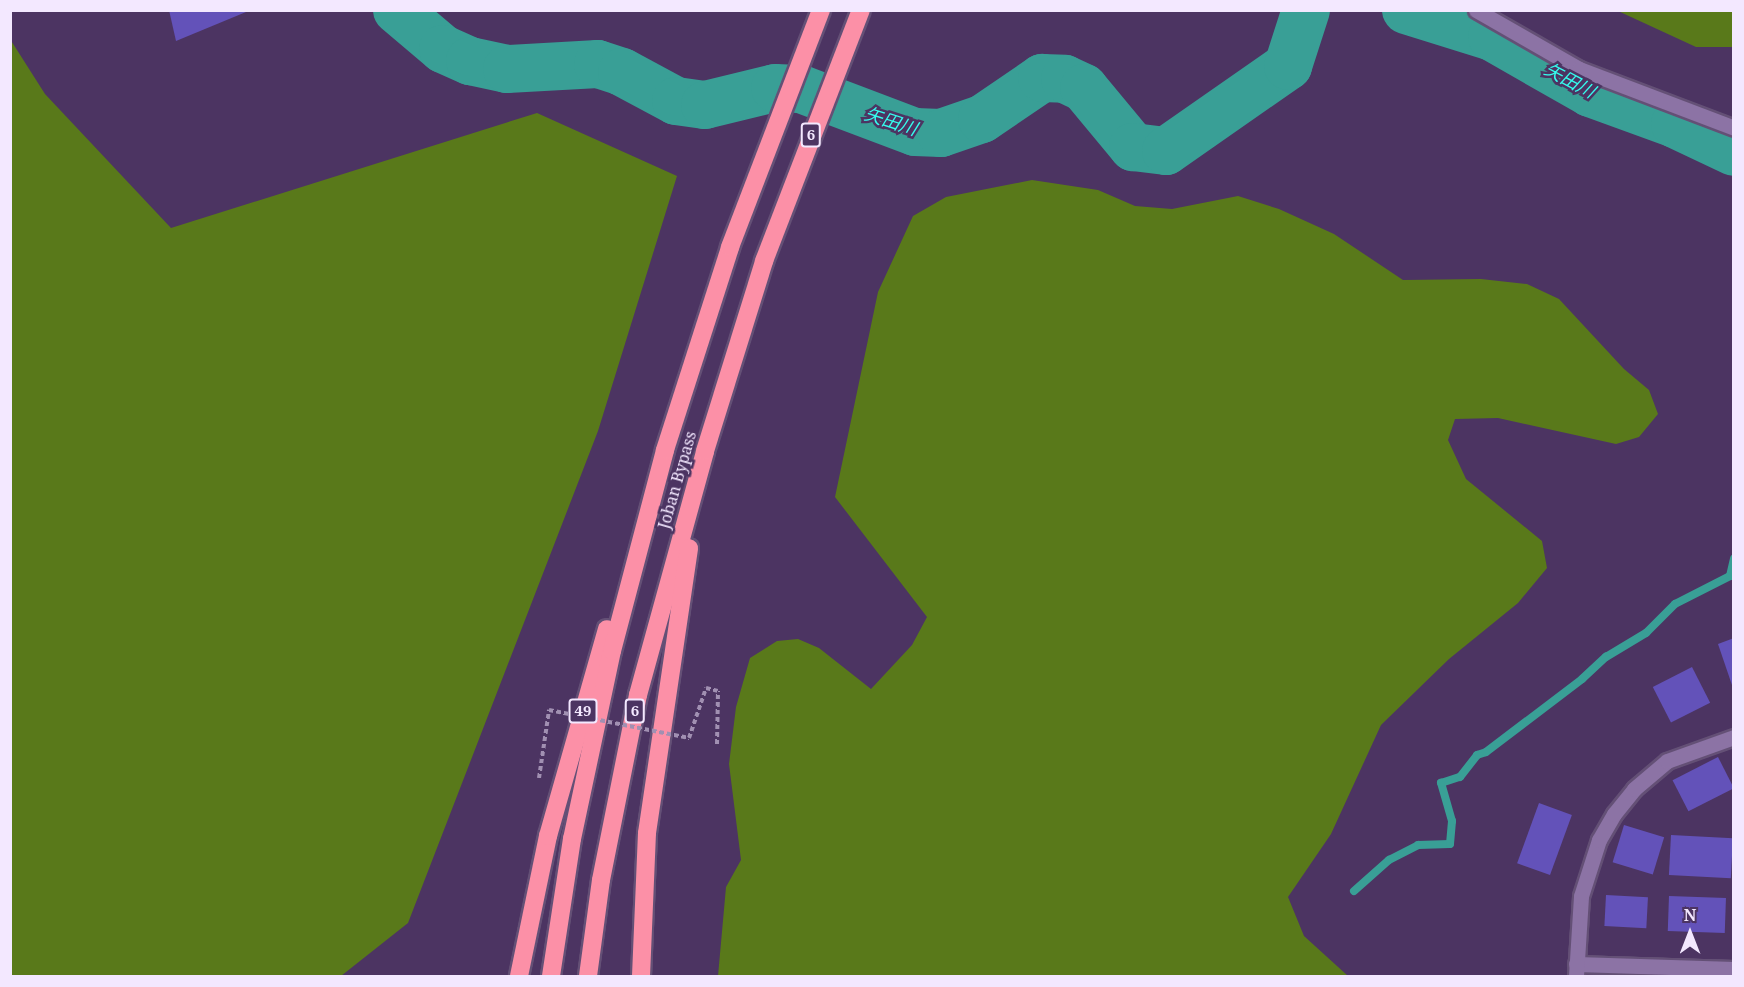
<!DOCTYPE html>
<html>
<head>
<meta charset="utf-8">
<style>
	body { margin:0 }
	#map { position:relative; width:1744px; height:987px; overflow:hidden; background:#4c3462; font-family:"Noto Serif","Noto Sans JP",serif }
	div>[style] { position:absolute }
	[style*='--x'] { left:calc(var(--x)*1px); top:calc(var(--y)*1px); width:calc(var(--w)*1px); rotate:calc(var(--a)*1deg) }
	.forest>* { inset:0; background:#59791a }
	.stream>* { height:8px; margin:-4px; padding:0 4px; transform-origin:4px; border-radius:4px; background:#399f96 }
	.river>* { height:48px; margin:-24px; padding:0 24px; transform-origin:24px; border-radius:24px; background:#399f96 }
	.building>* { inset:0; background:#6352b9; transform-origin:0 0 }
	.path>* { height:4px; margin-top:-2px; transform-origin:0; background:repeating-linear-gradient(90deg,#a190b2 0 4.5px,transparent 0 7.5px) }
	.roads { filter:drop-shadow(2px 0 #645076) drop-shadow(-2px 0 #645076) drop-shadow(0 2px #645076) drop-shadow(0 -2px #645076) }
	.street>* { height:15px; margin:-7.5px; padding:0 7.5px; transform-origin:7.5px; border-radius:7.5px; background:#8c73a5 }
	.highway>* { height:18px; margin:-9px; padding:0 9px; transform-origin:9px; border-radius:9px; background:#fc90a7 }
	.path-bridge>* { height:4px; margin-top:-2px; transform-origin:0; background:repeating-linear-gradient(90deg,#a190b2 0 4.5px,transparent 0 7.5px) }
	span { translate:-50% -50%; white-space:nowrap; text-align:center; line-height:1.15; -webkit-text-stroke:5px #4c3462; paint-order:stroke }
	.shield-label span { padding:2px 4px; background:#4c3462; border:2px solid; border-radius:4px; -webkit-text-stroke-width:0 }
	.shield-label { font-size:15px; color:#f3e8ff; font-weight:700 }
	.street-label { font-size:16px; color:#f3e8ff }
	.water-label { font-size:18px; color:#35fced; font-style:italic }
	.frame { position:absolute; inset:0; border:12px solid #f3e8ff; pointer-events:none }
	.north { position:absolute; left:1660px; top:903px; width:60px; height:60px; -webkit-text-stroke:4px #4c3462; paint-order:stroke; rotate:0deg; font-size:16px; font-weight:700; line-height:24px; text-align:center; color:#f3e8ff }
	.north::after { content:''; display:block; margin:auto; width:21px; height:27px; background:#f3e8ff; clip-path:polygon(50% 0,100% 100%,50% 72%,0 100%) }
</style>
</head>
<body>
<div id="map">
	<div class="forest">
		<i style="clip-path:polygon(1618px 11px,1733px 11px,1733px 47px,1696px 47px)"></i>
		<i style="clip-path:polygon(10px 39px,45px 94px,171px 228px,537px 113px,677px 176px,598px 431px,408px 923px,341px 976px,11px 976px)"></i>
		<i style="clip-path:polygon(1032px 180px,1098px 190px,1135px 206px,1172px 209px,1238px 196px,1279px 209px,1334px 234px,1403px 280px,1481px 279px,1527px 284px,1559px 299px,1624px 369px,1649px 390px,1658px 414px,1639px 437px,1616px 444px,1498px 418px,1455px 419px,1448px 440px,1466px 479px,1542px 541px,1547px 568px,1518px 603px,1449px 659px,1381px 725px,1331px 834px,1288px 897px,1304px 936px,1348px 976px,718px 976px,726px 887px,741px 860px,729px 764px,736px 707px,750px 658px,777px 641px,798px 639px,819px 648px,871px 689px,912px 645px,927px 617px,835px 497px,878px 292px,913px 216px,946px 197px)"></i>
	</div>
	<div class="stream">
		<i style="--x:1354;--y:891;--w:47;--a:-41.5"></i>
		<i style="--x:1389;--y:860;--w:33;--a:-27"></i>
		<i style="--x:1418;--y:845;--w:32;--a:-2"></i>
		<i style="--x:1450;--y:844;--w:23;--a:-85"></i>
		<i style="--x:1452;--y:821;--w:40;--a:-106"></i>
		<i style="--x:1441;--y:783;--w:20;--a:-18"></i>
		<i style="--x:1460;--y:777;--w:28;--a:-52"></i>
		<i style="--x:1477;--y:755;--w:9;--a:-18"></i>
		<i style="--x:1486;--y:752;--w:121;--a:-37.2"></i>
		<i style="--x:1582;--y:679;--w:33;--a:-43"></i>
		<i style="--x:1606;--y:657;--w:47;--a:-31"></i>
		<i style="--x:1646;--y:633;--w:41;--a:-45"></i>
		<i style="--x:1675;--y:604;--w:62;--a:-27"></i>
		<i style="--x:1730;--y:576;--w:18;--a:-77"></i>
	</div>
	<div class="river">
		<i style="--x:397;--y:10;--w:60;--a:40.3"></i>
		<i style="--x:443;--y:49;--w:30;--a:24"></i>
		<i style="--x:470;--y:61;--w:38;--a:12"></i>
		<i style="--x:507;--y:69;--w:91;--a:-3.1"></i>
		<i style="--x:598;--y:64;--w:25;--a:18"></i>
		<i style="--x:622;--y:72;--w:61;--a:28.2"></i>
		<i style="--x:676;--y:101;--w:29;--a:8"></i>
		<i style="--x:705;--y:105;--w:72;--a:-13.7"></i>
		<i style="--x:775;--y:88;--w:26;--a:2"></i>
		<i style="--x:801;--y:89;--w:122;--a:20.7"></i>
		<i style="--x:915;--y:132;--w:26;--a:2"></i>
		<i style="--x:941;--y:133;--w:43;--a:-18.9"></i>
		<i style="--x:982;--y:119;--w:73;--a:-34.3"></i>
		<i style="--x:1042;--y:78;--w:23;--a:2"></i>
		<i style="--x:1065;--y:79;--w:21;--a:25"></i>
		<i style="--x:1084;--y:88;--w:77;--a:50.3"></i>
		<i style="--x:1133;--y:147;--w:33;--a:7"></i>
		<i style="--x:1166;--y:151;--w:149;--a:-34.9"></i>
		<i style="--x:1288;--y:66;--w:59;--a:-72.2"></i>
		<i style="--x:1406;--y:10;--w:90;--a:17.4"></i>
		<i style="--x:1492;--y:37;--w:113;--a:29.7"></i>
		<i style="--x:1590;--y:93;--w:90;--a:20"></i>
		<i style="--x:1675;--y:124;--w:65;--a:25.4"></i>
	</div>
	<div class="building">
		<i style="clip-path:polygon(169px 10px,245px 10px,246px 12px,176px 41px)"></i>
		<i style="clip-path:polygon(1734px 638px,1734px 688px,1733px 688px,1718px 644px)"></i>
		<i style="left:1692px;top:667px;width:40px;height:44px;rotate:63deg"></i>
		<i style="left:1718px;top:757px;width:35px;height:51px;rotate:63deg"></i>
		<i style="left:1539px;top:803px;width:35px;height:64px;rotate:20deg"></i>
		<i style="left:1624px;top:825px;width:42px;height:39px;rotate:17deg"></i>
		<i style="left:1671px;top:835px;width:62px;height:40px;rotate:3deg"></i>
		<i style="left:1606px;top:895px;width:42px;height:31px;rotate:3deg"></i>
		<i style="left:1669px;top:896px;width:57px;height:35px;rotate:2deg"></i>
	</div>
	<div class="path">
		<i style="--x:717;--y:744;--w:53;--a:-88.9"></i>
		<i style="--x:539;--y:778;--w:69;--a:-81.6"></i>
	</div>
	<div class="roads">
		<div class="street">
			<i style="--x:1476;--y:10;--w:119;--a:29.8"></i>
			<i style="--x:1579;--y:69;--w:166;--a:20.8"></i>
			<i style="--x:1576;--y:964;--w:158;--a:1.8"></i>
			<i style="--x:1576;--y:976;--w:80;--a:-86.4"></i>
			<i style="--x:1581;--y:896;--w:59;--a:-72.2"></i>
			<i style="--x:1599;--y:840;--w:30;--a:-60"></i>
			<i style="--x:1614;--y:814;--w:32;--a:-51"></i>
			<i style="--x:1634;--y:789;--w:43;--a:-40.3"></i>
			<i style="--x:1667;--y:761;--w:71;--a:-19.7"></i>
		</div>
		<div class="highway">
			<i style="--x:519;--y:976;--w:143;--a:-78.3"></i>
			<i style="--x:548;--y:836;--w:215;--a:-74.1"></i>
			<i style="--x:551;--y:976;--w:139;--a:-81.3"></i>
			<i style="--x:572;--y:839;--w:192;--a:-78"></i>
			<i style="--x:612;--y:651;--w:208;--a:-75.2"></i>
			<i style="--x:665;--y:450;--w:213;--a:-72.2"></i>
			<i style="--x:730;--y:247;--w:254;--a:-69"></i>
			<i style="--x:588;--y:976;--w:97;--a:-82.3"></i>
			<i style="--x:601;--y:880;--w:189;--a:-78.7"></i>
			<i style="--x:638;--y:695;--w:253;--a:-74.6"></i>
			<i style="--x:705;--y:451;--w:199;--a:-72.7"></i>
			<i style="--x:764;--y:261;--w:269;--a:-68.9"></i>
			<i style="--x:641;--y:976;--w:143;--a:-87.6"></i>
			<i style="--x:647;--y:833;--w:288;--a:-81.6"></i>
		</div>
	</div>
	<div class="path-bridge">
		<i style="--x:549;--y:710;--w:143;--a:11.3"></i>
		<i style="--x:689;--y:738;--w:53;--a:-71.2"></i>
		<i style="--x:706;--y:688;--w:12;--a:14"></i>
	</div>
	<div class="shield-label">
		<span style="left:811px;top:135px">6</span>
		<span style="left:583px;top:711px">49</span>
		<span style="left:635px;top:711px">6</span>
	</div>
	<div class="street-label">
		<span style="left:677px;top:480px;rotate:-74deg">Joban Bypass</span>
	</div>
	<div class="water-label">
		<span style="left:1570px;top:80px;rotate:28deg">矢田川</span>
		<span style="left:891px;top:121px;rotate:18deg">矢田川</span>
	</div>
	<div class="frame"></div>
	<div class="north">N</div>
</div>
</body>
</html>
